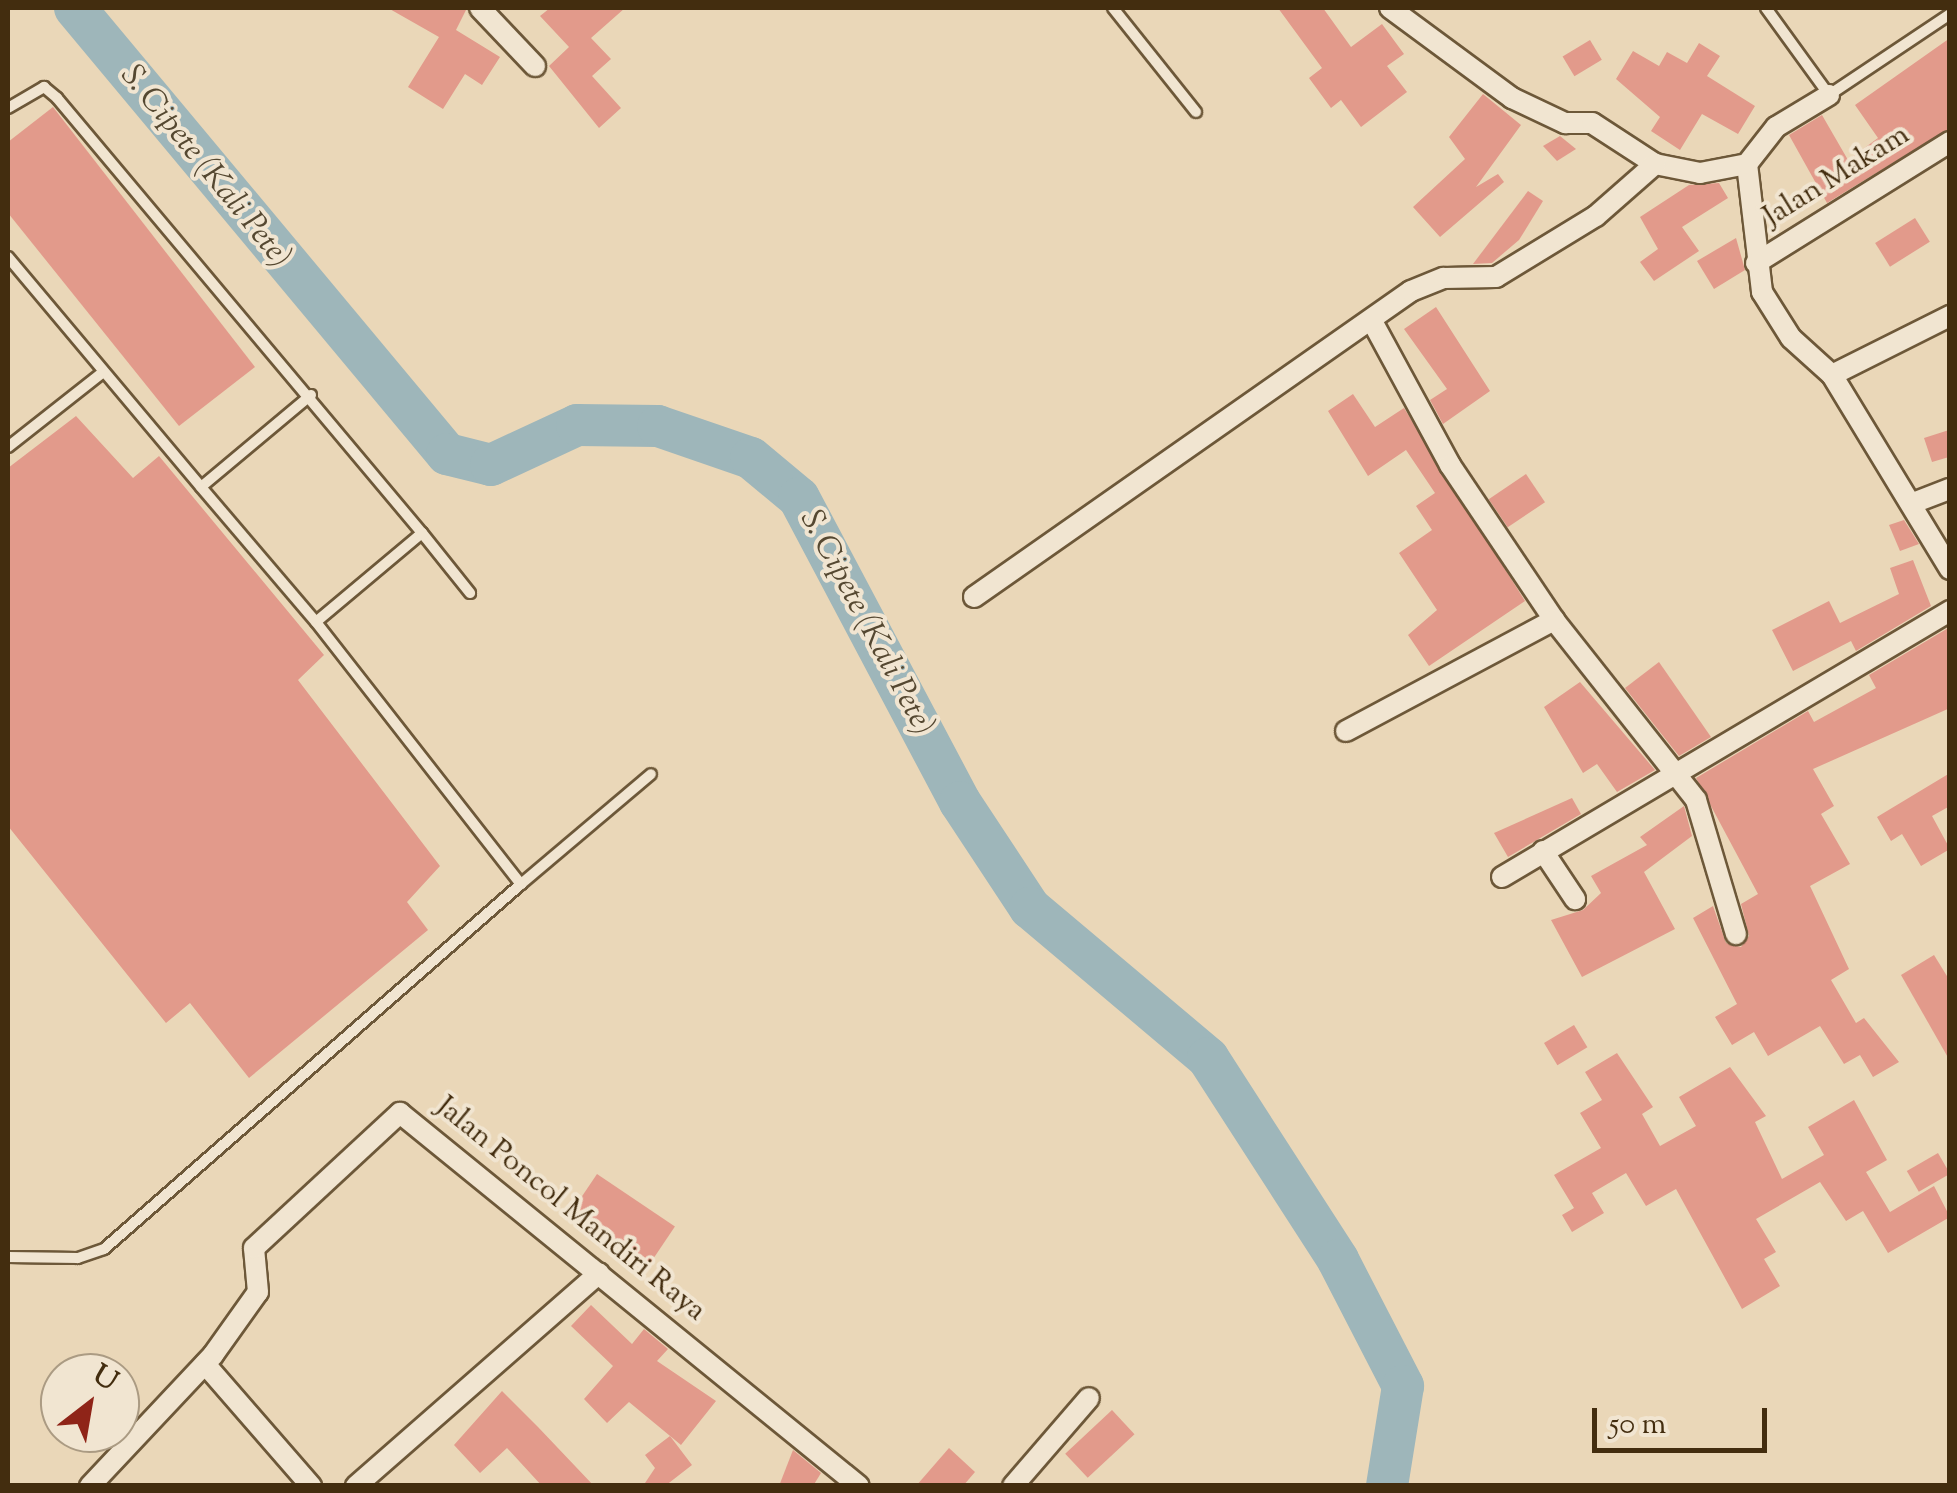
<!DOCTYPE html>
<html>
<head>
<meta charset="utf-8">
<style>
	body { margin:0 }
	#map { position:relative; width:1957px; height:1493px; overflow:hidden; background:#ead7b8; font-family:"Sorts Mill Goudy",serif }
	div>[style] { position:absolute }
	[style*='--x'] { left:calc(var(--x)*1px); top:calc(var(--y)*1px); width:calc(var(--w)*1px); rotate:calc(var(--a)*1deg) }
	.river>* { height:42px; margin:-21px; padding:0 21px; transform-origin:21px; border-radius:21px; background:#9eb6ba }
	.building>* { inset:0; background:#e29a8b; transform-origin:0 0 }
	.roads { filter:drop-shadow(2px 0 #6d5839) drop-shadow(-2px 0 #6d5839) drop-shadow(0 2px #6d5839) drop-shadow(0 -2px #6d5839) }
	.service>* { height:10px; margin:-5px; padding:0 5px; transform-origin:5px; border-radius:5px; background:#f1e5d1 }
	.minor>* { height:20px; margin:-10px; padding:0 10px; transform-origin:10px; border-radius:10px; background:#f1e5d1 }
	span { translate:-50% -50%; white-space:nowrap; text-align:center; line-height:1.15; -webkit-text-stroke:8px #f1e5d1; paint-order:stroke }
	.street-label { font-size:30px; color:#432d0f }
	.water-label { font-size:32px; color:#554831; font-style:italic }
	.frame { position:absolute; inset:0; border:10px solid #432d0f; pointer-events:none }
	.north { position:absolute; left:40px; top:1353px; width:100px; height:100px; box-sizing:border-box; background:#f1e5d1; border:2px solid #ab9b83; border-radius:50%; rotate:31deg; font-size:28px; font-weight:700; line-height:40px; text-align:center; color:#432d0f }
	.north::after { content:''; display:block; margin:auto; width:35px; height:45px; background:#8f2418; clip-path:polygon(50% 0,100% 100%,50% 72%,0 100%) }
	.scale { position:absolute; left:1592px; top:1408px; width:175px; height:45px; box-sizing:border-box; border:5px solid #432d0f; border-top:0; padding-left:12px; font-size:30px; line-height:35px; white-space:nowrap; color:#432d0f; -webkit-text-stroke:8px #f1e5d1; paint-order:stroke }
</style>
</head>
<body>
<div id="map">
	<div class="river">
		<i style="--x:75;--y:8;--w:581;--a:50.17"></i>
		<i style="--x:447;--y:454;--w:45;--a:14"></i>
		<i style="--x:491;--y:465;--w:95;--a:-24.9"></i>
		<i style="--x:577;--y:425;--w:81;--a:0.7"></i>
		<i style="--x:658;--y:426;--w:98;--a:19"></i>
		<i style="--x:751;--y:458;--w:62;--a:39.8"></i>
		<i style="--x:799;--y:498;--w:344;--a:62.1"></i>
		<i style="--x:960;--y:802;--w:127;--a:56.6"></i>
		<i style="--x:1030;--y:908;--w:233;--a:40.1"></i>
		<i style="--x:1208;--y:1058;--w:240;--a:57.2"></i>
		<i style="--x:1338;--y:1260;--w:142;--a:62.7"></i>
		<i style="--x:1403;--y:1386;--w:101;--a:99.1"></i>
	</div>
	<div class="building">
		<i style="clip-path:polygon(388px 8px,467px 8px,456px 30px,500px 57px,482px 85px,465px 74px,443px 109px,408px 87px,439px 37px)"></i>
		<i style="clip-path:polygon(550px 8px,625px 8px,591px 38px,611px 59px,592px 76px,621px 108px,599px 128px,549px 66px,569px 47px,540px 16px)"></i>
		<i style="clip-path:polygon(1278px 8px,1323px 8px,1351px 47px,1382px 24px,1404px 54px,1387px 66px,1407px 92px,1361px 127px,1341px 100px,1331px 108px,1309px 78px,1322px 68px)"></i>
		<i style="clip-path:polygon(1950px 38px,1950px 128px,1827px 203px,1789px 135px,1822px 115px,1848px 160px,1878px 138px,1855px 105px)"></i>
		<i style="left:1590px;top:40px;width:23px;height:32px;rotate:59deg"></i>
		<i style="clip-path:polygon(1699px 43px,1720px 56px,1707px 76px,1755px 106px,1738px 134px,1702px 114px,1680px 150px,1651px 131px,1660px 117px,1616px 79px,1633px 51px,1659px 66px,1667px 52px,1687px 63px)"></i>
		<i style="clip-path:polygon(1483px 94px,1521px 125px,1476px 187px,1498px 174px,1504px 182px,1440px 237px,1413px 207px,1465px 159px,1449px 137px)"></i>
		<i style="clip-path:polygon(53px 107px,255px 367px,179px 426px,8px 213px,8px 142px)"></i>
		<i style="clip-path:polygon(1560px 136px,1576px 149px,1557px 161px,1543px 146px)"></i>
		<i style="clip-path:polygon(1719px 183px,1728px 198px,1682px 227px,1699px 251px,1654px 281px,1640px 262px,1658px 249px,1640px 217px,1689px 185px)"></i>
		<i style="clip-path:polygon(1528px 191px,1543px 201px,1519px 240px,1492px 263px,1473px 264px)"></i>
		<i style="left:1915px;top:218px;width:28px;height:47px;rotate:58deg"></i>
		<i style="clip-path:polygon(1736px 238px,1745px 270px,1714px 289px,1697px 261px)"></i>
		<i style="clip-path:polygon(1436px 307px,1490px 391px,1443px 424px,1430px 400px,1447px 389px,1404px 329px)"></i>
		<i style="clip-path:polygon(1353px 394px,1375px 427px,1404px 408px,1525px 601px,1429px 666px,1408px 635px,1437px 610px,1399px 553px,1432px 530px,1416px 506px,1435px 493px,1406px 450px,1368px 476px,1328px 411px)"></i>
		<i style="clip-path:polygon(76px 416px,133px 478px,159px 456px,324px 655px,298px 680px,440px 866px,407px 902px,428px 930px,249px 1078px,190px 1003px,166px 1023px,8px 826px,8px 468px)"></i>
		<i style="clip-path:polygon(1949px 430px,1949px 457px,1932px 462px,1924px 438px)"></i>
		<i style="left:1526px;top:474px;width:34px;height:45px;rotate:56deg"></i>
		<i style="clip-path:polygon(1904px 520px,1919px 544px,1900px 551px,1889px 525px)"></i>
		<i style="clip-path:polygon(1913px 560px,1931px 606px,1856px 651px,1851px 641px,1793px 671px,1772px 630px,1829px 601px,1840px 623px,1899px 594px,1890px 568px)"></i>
		<i style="clip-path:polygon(1950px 627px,1950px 708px,1813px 769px,1834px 806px,1821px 814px,1850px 864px,1810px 886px,1849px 969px,1831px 980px,1856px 1023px,1864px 1018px,1899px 1062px,1873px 1077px,1860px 1055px,1844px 1064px,1820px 1026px,1768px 1056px,1754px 1032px,1732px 1045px,1715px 1017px,1737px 1004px,1693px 918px,1713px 906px,1726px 943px,1741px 947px,1749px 936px,1741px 904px,1758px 894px,1696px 778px,1808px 711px,1814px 722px,1876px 688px,1869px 675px)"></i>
		<i style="clip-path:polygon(1659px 662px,1711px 737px,1679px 756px,1625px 688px)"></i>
		<i style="clip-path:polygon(1580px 682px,1655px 770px,1617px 792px,1597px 764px,1583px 773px,1544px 707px)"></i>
		<i style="clip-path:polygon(1950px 773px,1950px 806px,1932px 816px,1950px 849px,1921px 866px,1902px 834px,1891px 841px,1877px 817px)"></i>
		<i style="clip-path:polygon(1572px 798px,1581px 814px,1508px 857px,1494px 833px)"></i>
		<i style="clip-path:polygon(1684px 806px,1692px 836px,1644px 872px,1675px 929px,1582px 977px,1551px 920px,1583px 910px,1601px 893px,1591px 876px,1647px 845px,1640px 837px)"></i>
		<i style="clip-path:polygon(1934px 955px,1950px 981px,1950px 1061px,1901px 975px)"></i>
		<i style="left:1574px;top:1025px;width:26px;height:35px;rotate:59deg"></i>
		<i style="clip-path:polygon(1617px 1053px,1653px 1107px,1642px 1114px,1660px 1146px,1696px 1126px,1679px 1097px,1730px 1067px,1766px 1116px,1755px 1122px,1782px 1179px,1824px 1155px,1808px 1127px,1854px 1100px,1887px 1160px,1866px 1172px,1890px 1212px,1934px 1186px,1950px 1217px,1888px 1253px,1863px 1211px,1846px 1221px,1820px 1182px,1756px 1219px,1776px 1252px,1764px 1259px,1780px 1286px,1742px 1309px,1676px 1189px,1646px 1206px,1626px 1173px,1592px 1193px,1604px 1213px,1572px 1232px,1562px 1215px,1574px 1208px,1554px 1175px,1601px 1148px,1580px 1113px,1602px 1100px,1585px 1072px)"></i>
		<i style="left:1938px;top:1153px;width:24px;height:36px;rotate:60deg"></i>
		<i style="left:597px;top:1174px;width:94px;height:46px;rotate:34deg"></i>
		<i style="clip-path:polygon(591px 1305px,632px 1344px,644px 1329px,668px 1349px,657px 1361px,716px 1401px,681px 1445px,629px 1402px,607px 1423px,584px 1399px,613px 1366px,571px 1326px)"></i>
		<i style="clip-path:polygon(502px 1391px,538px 1427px,594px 1486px,542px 1486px,507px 1448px,480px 1473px,454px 1445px)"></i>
		<i style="left:1112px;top:1410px;width:33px;height:64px;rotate:47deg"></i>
		<i style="clip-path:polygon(670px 1436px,692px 1465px,665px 1486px,643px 1486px,655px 1468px,645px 1455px)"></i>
		<i style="clip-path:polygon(949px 1448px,975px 1472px,963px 1486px,916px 1486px)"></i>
		<i style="clip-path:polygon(793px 1450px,821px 1473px,813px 1486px,779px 1486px)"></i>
	</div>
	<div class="roads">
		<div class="service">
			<i style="--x:1113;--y:8;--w:133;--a:51.4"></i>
			<i style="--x:1766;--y:8;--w:107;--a:54.1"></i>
			<i style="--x:1829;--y:95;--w:146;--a:-33.8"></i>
			<i style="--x:8;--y:108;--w:42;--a:-30.3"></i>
			<i style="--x:44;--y:87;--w:17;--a:40"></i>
			<i style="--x:57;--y:98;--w:568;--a:50"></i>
			<i style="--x:422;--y:533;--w:138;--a:140"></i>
			<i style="--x:316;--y:622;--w:333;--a:52"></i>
			<i style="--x:521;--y:884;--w:554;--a:138.8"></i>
			<i style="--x:104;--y:1249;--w:28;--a:161"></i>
			<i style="--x:78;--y:1258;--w:70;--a:-179.2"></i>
			<i style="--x:8;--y:257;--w:300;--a:50"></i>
			<i style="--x:311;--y:395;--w:143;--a:140.1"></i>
			<i style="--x:201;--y:487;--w:177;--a:49.6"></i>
			<i style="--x:8;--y:447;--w:120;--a:-38.2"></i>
			<i style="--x:422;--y:533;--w:77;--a:51.3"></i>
			<i style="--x:521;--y:884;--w:170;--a:-40.2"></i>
		</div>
		<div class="minor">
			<i style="--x:480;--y:8;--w:80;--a:46.5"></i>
			<i style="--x:1390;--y:8;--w:152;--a:36.4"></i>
			<i style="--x:1512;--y:98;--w:59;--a:25.3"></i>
			<i style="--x:1565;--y:123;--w:27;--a:0"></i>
			<i style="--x:1592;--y:123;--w:75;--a:33.1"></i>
			<i style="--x:1655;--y:164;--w:46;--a:11.3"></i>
			<i style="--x:1700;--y:173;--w:48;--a:-10.8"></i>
			<i style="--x:1747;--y:164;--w:129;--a:83.3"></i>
			<i style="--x:1762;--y:292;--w:54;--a:57.8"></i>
			<i style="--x:1791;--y:338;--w:55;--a:42.1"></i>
			<i style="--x:1832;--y:375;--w:227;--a:58.7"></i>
			<i style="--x:1747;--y:164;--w:47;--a:-51.9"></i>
			<i style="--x:1776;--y:127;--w:62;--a:-31.1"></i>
			<i style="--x:1756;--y:263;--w:229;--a:-32"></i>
			<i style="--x:1373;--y:323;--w:162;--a:61.5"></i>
			<i style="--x:1450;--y:465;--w:187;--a:56.1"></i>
			<i style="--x:1554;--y:620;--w:229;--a:51.7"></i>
			<i style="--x:1696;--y:800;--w:140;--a:73.4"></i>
			<i style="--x:1832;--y:375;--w:132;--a:-26.6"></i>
			<i style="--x:1913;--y:503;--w:40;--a:-21"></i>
			<i style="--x:974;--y:597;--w:533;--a:-35"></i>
			<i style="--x:1411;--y:291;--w:35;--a:-22"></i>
			<i style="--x:1444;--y:278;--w:52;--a:-1.1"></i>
			<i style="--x:1496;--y:277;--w:117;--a:-31.4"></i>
			<i style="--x:1596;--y:216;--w:79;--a:-41.4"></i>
			<i style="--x:1346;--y:731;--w:236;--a:-28.1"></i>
			<i style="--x:1543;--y:851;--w:58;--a:56.3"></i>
			<i style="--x:1502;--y:877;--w:521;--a:-30.7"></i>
			<i style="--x:205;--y:1364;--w:162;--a:49"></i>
			<i style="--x:90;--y:1486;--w:180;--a:-46.8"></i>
			<i style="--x:213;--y:1355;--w:77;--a:-54.5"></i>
			<i style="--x:258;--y:1292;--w:44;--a:-95.2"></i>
			<i style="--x:254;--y:1248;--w:199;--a:-42.8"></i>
			<i style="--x:400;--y:1113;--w:591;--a:39.1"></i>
			<i style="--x:356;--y:1486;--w:323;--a:-41.2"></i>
			<i style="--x:1013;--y:1486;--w:116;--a:-49.2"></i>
		</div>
	</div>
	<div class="street-label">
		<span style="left:1837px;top:177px;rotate:-32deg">Jalan Makam</span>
		<span style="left:570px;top:1210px;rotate:39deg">Jalan Poncol Mandiri Raya</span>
	</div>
	<div class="water-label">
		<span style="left:205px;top:167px;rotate:51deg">S. Cipete (Kali Pete)</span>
		<span style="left:866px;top:623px;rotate:62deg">S. Cipete (Kali Pete)</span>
	</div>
	<div class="frame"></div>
	<div class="north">U</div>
	<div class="scale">50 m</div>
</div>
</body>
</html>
